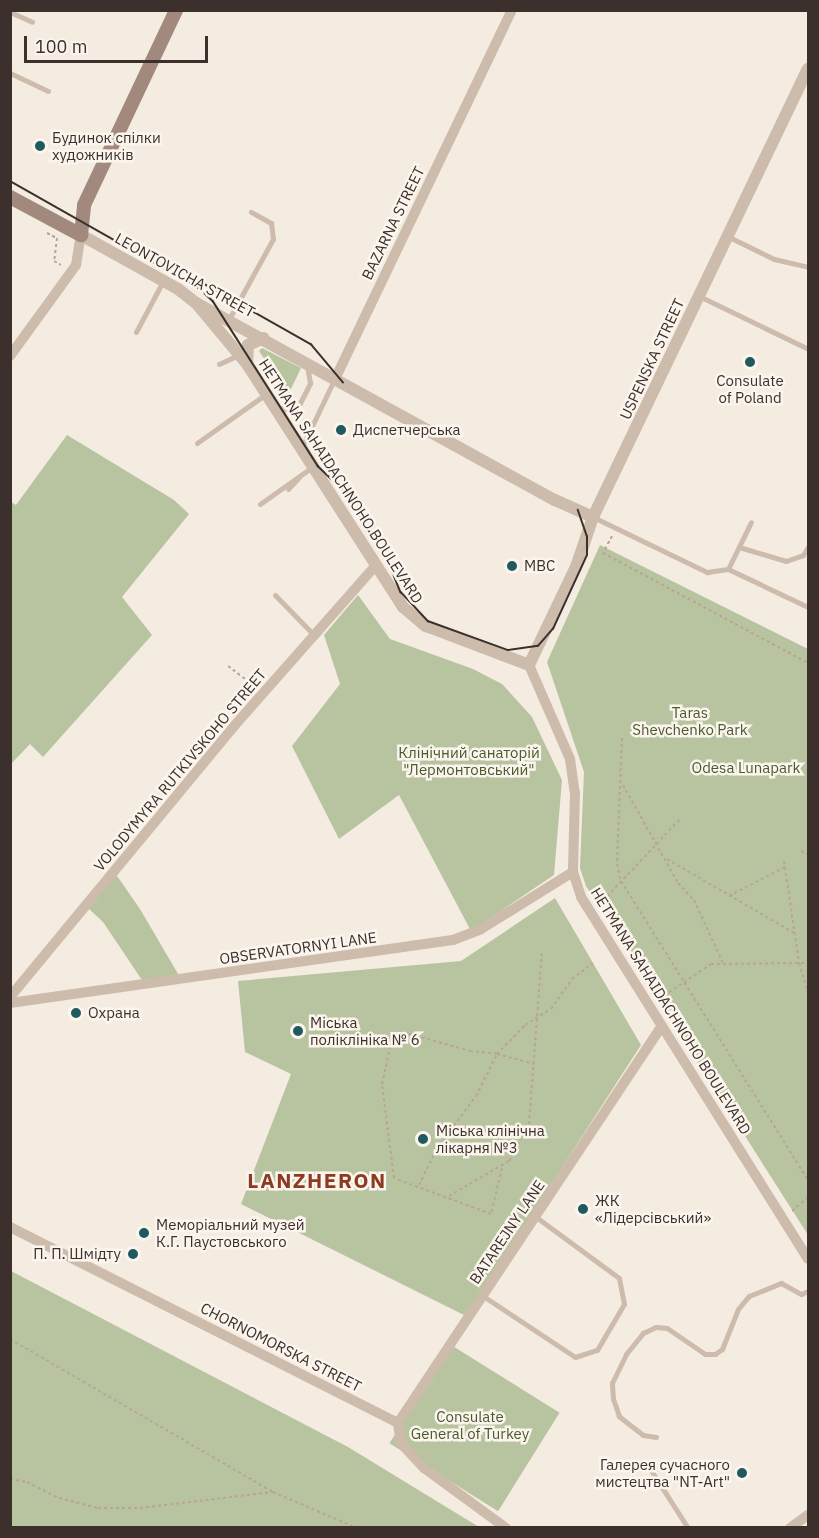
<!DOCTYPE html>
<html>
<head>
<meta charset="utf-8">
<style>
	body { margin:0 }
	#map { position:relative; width:819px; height:1538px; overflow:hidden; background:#f4ebe1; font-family:"IBM Plex Sans",sans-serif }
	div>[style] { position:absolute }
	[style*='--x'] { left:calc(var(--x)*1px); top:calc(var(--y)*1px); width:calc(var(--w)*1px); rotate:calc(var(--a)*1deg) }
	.green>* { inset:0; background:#b8c4a0; transform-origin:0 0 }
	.path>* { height:2px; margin-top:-1px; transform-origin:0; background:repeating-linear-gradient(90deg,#b9a596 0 3px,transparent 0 6px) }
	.service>* { height:5px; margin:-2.5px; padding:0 2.5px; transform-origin:2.5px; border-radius:2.5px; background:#cdbbac }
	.minor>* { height:10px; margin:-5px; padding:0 5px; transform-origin:5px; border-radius:5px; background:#cdbbac }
	.tertiary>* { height:12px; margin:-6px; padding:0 6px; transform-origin:6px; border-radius:6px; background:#cdbbac }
	.secondary>* { height:14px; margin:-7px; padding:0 7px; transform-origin:7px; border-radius:7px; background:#a18a7d }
	.tram>* { height:1.5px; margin:-0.75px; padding:0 0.75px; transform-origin:0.75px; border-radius:0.75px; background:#3b302b }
	.dots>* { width:16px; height:16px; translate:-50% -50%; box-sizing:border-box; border:3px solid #fbf5ee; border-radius:50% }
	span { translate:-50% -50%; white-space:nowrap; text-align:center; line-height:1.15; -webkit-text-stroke:5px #fbf5ee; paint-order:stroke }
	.poi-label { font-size:15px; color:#3b302b }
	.left { translate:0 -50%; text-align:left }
	.right { translate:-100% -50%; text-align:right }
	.street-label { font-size:15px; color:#3b302b }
	.park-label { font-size:15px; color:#4a5a2e }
	.district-label { font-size:21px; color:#8c3b22; font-weight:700; letter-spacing:1.5px }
	.frame { position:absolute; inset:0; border:12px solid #3b302b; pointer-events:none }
	.scale { position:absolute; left:24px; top:36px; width:184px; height:27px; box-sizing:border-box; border:3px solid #3b302b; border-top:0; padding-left:8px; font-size:18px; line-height:21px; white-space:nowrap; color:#3b302b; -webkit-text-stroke:4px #fbf5ee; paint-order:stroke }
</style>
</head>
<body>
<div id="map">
	<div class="green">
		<i style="clip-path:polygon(262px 348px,301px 368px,288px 395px,259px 351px)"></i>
		<i style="clip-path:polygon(67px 435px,174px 500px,189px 514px,122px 597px,152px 635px,43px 757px,30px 744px,11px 764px,11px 502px,16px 505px)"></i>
		<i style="clip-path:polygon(600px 545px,808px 649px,808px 1235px,586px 886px,580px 868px,584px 772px,547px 662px)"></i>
		<i style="clip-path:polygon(358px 595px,390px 639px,473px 669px,502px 684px,532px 717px,562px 780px,554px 875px,471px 931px,399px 795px,339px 839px,292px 746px,340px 684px,324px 635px)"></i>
		<i style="clip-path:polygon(115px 873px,140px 909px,181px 979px,144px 983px,103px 922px,87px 907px)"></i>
		<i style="clip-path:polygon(555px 898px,641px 1045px,466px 1316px,241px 1204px,291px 1074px,245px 1052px,238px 981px,461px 961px)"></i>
		<i style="clip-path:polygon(11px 1271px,348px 1447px,479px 1527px,11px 1527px)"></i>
		<i style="left:451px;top:1345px;width:128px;height:116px;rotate:32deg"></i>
	</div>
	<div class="path">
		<i style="--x:47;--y:233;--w:11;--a:27"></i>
		<i style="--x:57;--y:238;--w:23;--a:97"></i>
		<i style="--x:54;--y:261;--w:8;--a:30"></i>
		<i style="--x:612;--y:536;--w:19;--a:118"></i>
		<i style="--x:603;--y:553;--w:233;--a:28.2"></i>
		<i style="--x:228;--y:666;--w:34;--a:37"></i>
		<i style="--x:622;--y:738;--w:126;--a:92.3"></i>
		<i style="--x:617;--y:864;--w:17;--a:77"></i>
		<i style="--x:621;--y:881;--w:353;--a:58"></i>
		<i style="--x:623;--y:785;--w:112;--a:60.7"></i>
		<i style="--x:678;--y:883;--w:23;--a:47"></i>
		<i style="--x:694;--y:900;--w:69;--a:65.3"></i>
		<i style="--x:801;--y:851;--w:8;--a:23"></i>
		<i style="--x:667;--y:859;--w:147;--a:30.2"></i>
		<i style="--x:784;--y:861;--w:103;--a:81.6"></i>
		<i style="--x:799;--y:963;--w:30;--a:73"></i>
		<i style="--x:729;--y:896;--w:63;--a:-27.4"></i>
		<i style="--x:599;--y:905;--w:120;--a:-46.7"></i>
		<i style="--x:659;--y:999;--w:63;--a:-33.9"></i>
		<i style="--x:711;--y:964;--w:97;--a:-0.6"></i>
		<i style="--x:502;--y:1168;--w:47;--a:103.4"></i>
		<i style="--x:491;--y:1214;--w:103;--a:-159.6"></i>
		<i style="--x:394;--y:1178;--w:95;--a:-97.3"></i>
		<i style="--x:382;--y:1084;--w:42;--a:-77.6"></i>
		<i style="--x:391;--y:1043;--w:7;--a:-56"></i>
		<i style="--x:395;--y:1037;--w:15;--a:-11"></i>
		<i style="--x:410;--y:1034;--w:62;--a:15.8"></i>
		<i style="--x:470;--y:1051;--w:27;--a:6"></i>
		<i style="--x:497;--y:1054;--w:40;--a:-46"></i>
		<i style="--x:525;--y:1025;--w:31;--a:-32"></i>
		<i style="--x:551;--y:1009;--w:37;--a:-55"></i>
		<i style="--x:572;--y:979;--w:26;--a:-37"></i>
		<i style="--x:419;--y:1185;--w:39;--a:-64"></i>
		<i style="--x:436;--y:1150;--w:67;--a:-53.5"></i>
		<i style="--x:476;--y:1096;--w:47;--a:-63.4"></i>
		<i style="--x:497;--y:1054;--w:39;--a:15"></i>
		<i style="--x:449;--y:1196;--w:69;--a:-30.3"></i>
		<i style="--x:509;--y:1161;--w:42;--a:-61.6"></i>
		<i style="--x:529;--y:1124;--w:173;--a:-85.7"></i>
		<i style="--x:792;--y:1211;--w:21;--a:-41"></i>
		<i style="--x:10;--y:1339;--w:304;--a:30.2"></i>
		<i style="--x:273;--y:1492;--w:91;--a:23.2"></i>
		<i style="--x:10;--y:1479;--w:17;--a:10"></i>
		<i style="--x:27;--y:1482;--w:36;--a:27"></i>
		<i style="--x:59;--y:1498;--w:40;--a:14.4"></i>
		<i style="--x:98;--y:1508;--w:42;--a:0"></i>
		<i style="--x:140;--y:1508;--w:134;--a:-6.9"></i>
	</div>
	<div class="service">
		<i style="--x:10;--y:12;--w:24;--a:24"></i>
		<i style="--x:10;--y:73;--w:42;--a:25.3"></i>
		<i style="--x:729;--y:237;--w:50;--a:26.1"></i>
		<i style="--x:774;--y:259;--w:35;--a:13"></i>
		<i style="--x:699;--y:296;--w:121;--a:25.9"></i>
		<i style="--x:229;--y:319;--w:91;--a:-61.2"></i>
		<i style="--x:273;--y:239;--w:16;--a:-97"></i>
		<i style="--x:271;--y:223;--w:23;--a:-151"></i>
		<i style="--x:136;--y:332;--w:58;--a:-62.1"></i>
		<i style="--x:219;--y:364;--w:21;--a:-25"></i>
		<i style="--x:278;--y:408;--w:15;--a:8"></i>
		<i style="--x:293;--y:410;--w:8;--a:-40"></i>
		<i style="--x:299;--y:405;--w:25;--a:-63"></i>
		<i style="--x:310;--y:383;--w:17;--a:-100"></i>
		<i style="--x:197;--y:443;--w:85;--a:-35.4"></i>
		<i style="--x:302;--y:447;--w:74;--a:-64.5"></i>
		<i style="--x:288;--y:489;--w:16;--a:-47"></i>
		<i style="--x:260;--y:504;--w:64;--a:-35.4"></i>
		<i style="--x:593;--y:517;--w:127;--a:25.8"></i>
		<i style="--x:707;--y:572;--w:21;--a:-8"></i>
		<i style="--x:728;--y:569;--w:89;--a:25.4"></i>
		<i style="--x:739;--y:547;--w:49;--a:16.6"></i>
		<i style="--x:786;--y:561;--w:18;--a:-19"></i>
		<i style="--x:803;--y:555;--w:9;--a:-58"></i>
		<i style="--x:728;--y:569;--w:52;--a:-63.9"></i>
		<i style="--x:275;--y:595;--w:54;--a:45.7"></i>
		<i style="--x:483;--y:1296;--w:110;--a:33.5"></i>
		<i style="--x:575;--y:1357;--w:23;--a:-18"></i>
		<i style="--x:597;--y:1350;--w:53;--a:-59.6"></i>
		<i style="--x:624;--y:1304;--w:26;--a:-101"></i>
		<i style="--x:619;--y:1278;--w:103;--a:-143.7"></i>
		<i style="--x:656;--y:1437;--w:13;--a:-171"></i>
		<i style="--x:643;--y:1435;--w:31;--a:-142"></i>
		<i style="--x:619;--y:1416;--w:18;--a:-109"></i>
		<i style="--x:613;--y:1399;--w:16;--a:-94"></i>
		<i style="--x:612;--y:1383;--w:32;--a:-64"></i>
		<i style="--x:626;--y:1354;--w:27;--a:-51"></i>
		<i style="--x:643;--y:1333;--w:14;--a:-25"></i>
		<i style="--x:656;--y:1327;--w:11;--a:5"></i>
		<i style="--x:667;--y:1328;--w:46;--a:34.4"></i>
		<i style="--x:705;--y:1354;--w:10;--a:0"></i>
		<i style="--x:715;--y:1354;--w:9;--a:-36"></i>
		<i style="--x:722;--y:1349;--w:43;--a:-68.2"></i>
		<i style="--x:738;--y:1309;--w:17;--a:-50"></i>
		<i style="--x:749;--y:1296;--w:35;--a:-22"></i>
		<i style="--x:781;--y:1283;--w:23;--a:29"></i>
		<i style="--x:801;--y:1294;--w:8;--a:-23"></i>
		<i style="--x:647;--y:1464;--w:76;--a:57.4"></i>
	</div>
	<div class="minor">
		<i style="--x:10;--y:356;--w:112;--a:-54"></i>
		<i style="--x:76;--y:265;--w:30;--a:-81"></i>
		<i style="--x:336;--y:377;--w:407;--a:-64.4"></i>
		<i style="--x:529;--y:665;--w:103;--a:66.4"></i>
		<i style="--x:570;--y:759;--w:34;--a:82"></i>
		<i style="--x:575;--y:793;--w:79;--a:91.5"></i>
		<i style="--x:573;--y:872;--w:26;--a:72"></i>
		<i style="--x:581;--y:897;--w:427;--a:57.9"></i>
		<i style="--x:10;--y:997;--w:353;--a:-50.4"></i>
		<i style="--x:235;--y:725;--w:213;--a:-48.6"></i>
		<i style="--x:10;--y:1003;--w:447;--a:-8.1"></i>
		<i style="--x:453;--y:940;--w:30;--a:-21"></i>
		<i style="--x:481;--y:929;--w:108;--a:-31.8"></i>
		<i style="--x:10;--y:1227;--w:435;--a:26.8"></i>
		<i style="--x:506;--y:1528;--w:102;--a:-143.8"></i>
		<i style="--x:424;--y:1468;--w:34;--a:-133"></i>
		<i style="--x:401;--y:1443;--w:20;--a:-99"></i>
		<i style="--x:398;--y:1423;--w:475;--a:-56.4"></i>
		<i style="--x:790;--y:1528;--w:22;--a:-36"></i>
	</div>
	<div class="tertiary">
		<i style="--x:81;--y:235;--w:111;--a:29.1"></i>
		<i style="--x:178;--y:289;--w:23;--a:38"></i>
		<i style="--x:196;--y:303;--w:409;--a:28.8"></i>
		<i style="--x:555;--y:500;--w:42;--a:24.1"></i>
		<i style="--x:196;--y:303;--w:80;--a:50.1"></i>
		<i style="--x:247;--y:364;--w:289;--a:57.3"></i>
		<i style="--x:403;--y:607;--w:30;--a:40"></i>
		<i style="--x:426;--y:626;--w:110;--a:20.7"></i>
		<i style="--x:529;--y:665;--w:109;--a:-64.4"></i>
		<i style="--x:576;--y:567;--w:53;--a:-71.2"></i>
		<i style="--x:593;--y:517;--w:497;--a:-64.4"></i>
		<i style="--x:247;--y:364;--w:19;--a:-87"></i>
		<i style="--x:248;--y:345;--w:17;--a:-24"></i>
	</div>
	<div class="secondary">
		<i style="--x:10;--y:197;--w:81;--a:28.2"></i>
		<i style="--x:81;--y:235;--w:30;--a:-84"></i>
		<i style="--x:84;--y:205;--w:216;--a:-64.7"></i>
	</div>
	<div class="tram">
		<i style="--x:10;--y:181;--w:217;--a:29.5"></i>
		<i style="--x:199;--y:288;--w:19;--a:43"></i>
		<i style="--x:213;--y:301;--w:196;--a:57.5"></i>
		<i style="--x:318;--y:466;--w:33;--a:44"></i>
		<i style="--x:342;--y:489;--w:82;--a:56.9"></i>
		<i style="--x:387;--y:558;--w:37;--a:68"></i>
		<i style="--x:401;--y:592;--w:40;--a:47"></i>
		<i style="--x:428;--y:621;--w:85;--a:19.9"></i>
		<i style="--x:508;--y:650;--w:30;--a:-8"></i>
		<i style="--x:538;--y:646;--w:23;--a:-49"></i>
		<i style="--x:553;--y:629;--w:81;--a:-65.3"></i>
		<i style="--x:587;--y:555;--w:18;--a:-90"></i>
		<i style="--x:587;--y:537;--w:28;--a:-109"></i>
		<i style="--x:199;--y:281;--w:129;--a:29.4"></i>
		<i style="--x:311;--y:344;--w:50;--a:49.9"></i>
	</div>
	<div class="dots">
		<i style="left:40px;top:146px;background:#1f5a5e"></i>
		<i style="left:750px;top:362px;background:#1f5a5e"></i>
		<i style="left:341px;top:430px;background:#1f5a5e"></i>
		<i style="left:512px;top:566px;background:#1f5a5e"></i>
		<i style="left:76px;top:1013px;background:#1f5a5e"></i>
		<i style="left:298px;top:1031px;background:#1f5a5e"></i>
		<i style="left:423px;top:1139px;background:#1f5a5e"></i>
		<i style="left:583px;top:1209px;background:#1f5a5e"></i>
		<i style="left:144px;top:1233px;background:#1f5a5e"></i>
		<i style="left:133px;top:1254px;background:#1f5a5e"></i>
		<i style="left:742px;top:1473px;background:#1f5a5e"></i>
	</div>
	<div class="poi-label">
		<span class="left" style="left:52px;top:146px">Будинок спілки<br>художників</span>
		<span style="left:750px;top:389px">Consulate<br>of Poland</span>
		<span class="left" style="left:353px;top:430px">Диспетчерська</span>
		<span class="left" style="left:524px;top:566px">МВС</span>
		<span class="left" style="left:88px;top:1013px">Охрана</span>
		<span class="left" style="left:310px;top:1031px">Міська<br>поліклініка № 6</span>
		<span class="left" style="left:436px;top:1139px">Міська клінічна<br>лікарня №3</span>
		<span class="left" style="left:595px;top:1209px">ЖК<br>«Лідерсівський»</span>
		<span class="left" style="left:156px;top:1233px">Меморіальний музей<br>К.Г. Паустовського</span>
		<span class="right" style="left:121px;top:1254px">П. П. Шмідту</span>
		<span class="right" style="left:730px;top:1473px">Галерея сучасного<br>мистецтва "NT-Art"</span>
	</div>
	<div class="street-label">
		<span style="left:393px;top:223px;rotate:-64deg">BAZARNA STREET</span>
		<span style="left:185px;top:275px;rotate:29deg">LEONTOVICHA STREET</span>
		<span style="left:652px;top:359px;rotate:-65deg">USPENSKA STREET</span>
		<span style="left:341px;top:481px;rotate:57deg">HETMANA SAHAIDACHNOHO BOULEVARD</span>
		<span style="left:180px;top:770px;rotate:-50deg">VOLODYMYRA RUTKIVSKOHO STREET</span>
		<span style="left:298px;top:948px;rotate:-8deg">OBSERVATORNYI LANE</span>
		<span style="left:671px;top:1011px;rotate:58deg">HETMANA SAHAIDACHNOHO BOULEVARD</span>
		<span style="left:507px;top:1232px;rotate:-56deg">BATAREJNY LANE</span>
		<span style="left:281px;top:1347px;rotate:27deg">CHORNOMORSKA STREET</span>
	</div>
	<div class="park-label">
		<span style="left:690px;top:721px">Taras<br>Shevchenko Park</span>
		<span style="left:469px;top:761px">Клінічний санаторій<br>"Лермонтовський"</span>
		<span style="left:746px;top:768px">Odesa Lunapark</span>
		<span style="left:470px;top:1425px">Consulate<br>General of Turkey</span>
	</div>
	<div class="district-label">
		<span style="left:317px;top:1180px">LANZHERON</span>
	</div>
	<div class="frame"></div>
	<div class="scale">100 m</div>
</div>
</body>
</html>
